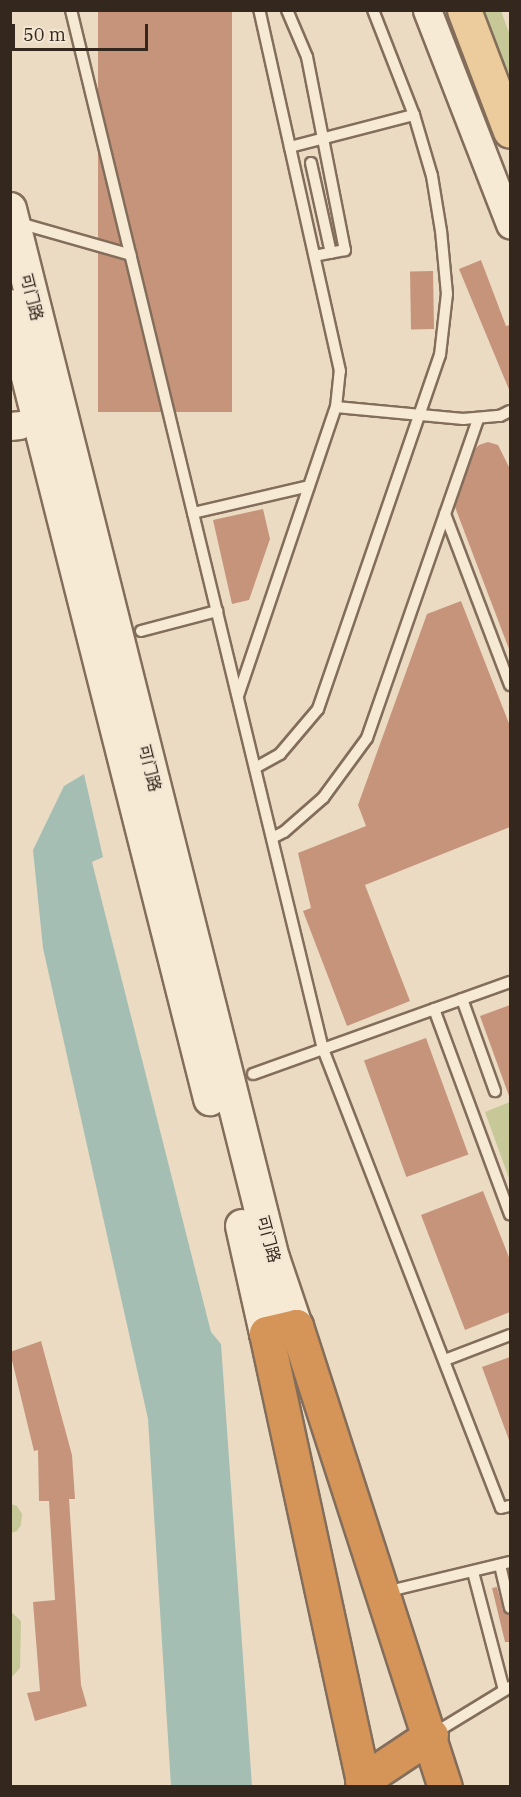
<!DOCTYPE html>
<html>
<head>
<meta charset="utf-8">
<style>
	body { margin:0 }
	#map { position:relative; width:521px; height:1797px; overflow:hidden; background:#ebdbc3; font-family:"IBM Plex Serif","Noto Sans SC",serif }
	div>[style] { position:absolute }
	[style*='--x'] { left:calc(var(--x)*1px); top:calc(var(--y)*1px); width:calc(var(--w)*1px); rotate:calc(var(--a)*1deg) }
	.green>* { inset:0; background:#c6c897 }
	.water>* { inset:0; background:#a5beb4 }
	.building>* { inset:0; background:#c6947b; transform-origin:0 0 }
	.roads { filter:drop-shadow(2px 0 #836d5b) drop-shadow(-2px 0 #836d5b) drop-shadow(0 2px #836d5b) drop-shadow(0 -2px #836d5b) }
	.service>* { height:10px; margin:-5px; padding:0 5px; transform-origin:5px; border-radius:5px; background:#f6ead5 }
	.tertiary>* { height:27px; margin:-13.5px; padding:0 13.5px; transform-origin:13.5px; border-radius:13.5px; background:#f6ead5 }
	.secondary>* { height:32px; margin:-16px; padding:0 16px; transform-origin:16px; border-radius:16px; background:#f6ead5 }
	.primary>* { height:33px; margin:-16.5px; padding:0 16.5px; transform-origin:16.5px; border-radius:16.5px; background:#eccc9c }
	.motorway>* { height:33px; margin:-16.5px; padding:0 16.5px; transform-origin:16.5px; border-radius:16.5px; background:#d59458 }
	span { translate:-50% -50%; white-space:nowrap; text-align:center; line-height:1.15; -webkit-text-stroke:4.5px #f3e6d2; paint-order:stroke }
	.street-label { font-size:16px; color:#34271e }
	.frame { position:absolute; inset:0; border:12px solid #34271e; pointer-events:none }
	.scale { position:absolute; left:12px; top:24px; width:136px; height:27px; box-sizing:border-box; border:3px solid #34271e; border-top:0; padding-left:8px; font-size:18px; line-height:21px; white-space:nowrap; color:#34271e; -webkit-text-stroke:4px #f3e6d2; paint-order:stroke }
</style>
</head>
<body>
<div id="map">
	<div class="green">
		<i style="clip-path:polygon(481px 11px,501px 11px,510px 35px,510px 88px)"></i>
		<i style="clip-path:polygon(510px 1102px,510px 1181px,485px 1112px)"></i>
		<i style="clip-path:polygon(11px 1504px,17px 1506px,22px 1514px,21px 1525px,17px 1531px,11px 1533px)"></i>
		<i style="clip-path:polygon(10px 1611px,21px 1621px,20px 1668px,11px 1678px)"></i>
	</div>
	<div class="water">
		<i style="clip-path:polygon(84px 774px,103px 857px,92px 862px,211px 1332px,221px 1344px,252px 1786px,171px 1786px,148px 1419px,43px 948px,33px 850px,64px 786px)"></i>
	</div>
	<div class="building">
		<i style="left:98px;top:10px;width:134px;height:402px"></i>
		<i style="clip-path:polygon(481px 260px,506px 326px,510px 325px,510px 392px,459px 269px)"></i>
		<i style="left:433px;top:271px;width:58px;height:23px;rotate:89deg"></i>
		<i style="clip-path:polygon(488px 442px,498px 445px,510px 469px,509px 649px,455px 507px,475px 449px,479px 445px)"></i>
		<i style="clip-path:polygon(263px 509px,270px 539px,249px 600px,232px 604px,213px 520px)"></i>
		<i style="clip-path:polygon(461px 601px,510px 726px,510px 827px,365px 885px,410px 1001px,347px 1026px,303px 911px,311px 908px,298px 853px,366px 826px,358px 805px,427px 614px)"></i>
		<i style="clip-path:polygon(510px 1005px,510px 1096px,509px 1096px,480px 1016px)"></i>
		<i style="left:426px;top:1038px;width:124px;height:66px;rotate:70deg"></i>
		<i style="clip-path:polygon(483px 1191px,510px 1260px,510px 1312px,465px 1330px,421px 1215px)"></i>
		<i style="clip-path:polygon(41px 1341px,72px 1455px,75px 1499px,69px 1499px,81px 1685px,87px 1706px,35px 1721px,27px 1693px,40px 1691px,33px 1602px,55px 1600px,49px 1501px,39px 1501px,38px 1450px,34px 1451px,10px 1352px)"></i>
		<i style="clip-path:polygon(510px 1357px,510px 1440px,509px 1440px,482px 1367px)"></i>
		<i style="clip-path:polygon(497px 1587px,503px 1610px,510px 1615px,510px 1642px,505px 1642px,492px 1588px)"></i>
	</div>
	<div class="roads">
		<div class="service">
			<i style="--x:71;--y:10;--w:1069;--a:76.37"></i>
			<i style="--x:323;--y:1049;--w:492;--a:68.8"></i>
			<i style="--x:501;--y:1508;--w:9;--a:-13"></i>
			<i style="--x:287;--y:10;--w:51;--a:66.9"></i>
			<i style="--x:307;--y:57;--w:197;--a:78.9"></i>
			<i style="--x:345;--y:250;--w:31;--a:169"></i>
			<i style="--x:290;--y:147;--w:128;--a:-14.5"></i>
			<i style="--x:311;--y:163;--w:92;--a:77.5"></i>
			<i style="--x:19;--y:223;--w:116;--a:15.9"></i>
			<i style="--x:336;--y:407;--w:128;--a:5.4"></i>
			<i style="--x:463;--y:419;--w:37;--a:-5"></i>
			<i style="--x:500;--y:416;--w:11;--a:-27"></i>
			<i style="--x:193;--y:513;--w:119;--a:-13.1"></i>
			<i style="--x:445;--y:514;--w:183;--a:69.2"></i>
			<i style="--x:141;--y:631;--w:79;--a:-14.7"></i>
			<i style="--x:238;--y:696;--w:305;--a:-71.3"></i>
			<i style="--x:336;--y:407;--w:36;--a:-84"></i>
			<i style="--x:340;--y:371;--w:370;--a:-102.6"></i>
			<i style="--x:255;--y:768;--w:29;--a:-29"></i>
			<i style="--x:280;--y:754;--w:59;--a:-49.8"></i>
			<i style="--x:318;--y:709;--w:374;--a:-71"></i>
			<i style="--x:440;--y:355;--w:61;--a:-83.5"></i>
			<i style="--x:447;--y:294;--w:63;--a:-95.4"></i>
			<i style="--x:441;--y:231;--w:56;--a:-99.3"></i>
			<i style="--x:432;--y:176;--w:64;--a:-106.4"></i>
			<i style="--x:414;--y:115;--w:113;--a:-111.3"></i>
			<i style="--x:272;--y:838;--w:13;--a:-27"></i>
			<i style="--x:284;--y:832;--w:52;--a:-41.1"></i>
			<i style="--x:323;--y:798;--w:74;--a:-53.7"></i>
			<i style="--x:367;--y:738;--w:338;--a:-70.8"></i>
			<i style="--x:462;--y:999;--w:98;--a:70.3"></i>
			<i style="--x:434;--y:1009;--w:219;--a:69.7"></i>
			<i style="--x:253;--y:1074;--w:273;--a:-19.7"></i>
			<i style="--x:445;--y:1360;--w:70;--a:-21"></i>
			<i style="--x:500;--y:1565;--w:44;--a:76.9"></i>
			<i style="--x:473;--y:1572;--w:122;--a:75.3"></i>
			<i style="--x:385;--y:1592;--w:129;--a:-13.5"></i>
			<i style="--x:433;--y:1734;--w:90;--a:-31.4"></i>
		</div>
		<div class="tertiary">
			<i style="--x:427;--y:10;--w:230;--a:68.8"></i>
			<i style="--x:10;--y:426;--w:9;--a:-6"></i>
		</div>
		<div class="secondary">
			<i style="--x:10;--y:209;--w:1081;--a:75.93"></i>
			<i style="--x:273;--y:1258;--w:72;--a:71.3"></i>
			<i style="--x:10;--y:306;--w:818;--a:75.84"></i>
			<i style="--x:242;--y:1226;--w:110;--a:77.4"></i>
		</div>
		<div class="primary">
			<i style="--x:464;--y:10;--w:129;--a:69.2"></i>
		</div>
		<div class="motorway">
			<i style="--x:362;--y:1781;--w:83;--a:-33.7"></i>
			<i style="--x:364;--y:1786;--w:463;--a:-102.2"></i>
			<i style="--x:266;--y:1333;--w:31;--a:-13"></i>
			<i style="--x:296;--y:1326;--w:484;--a:72.1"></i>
		</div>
	</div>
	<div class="street-label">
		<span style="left:32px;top:297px;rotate:76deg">可门路</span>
		<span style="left:150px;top:768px;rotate:76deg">可门路</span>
		<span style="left:269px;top:1239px;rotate:75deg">可门路</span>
	</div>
	<div class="frame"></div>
	<div class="scale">50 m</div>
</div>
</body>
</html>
